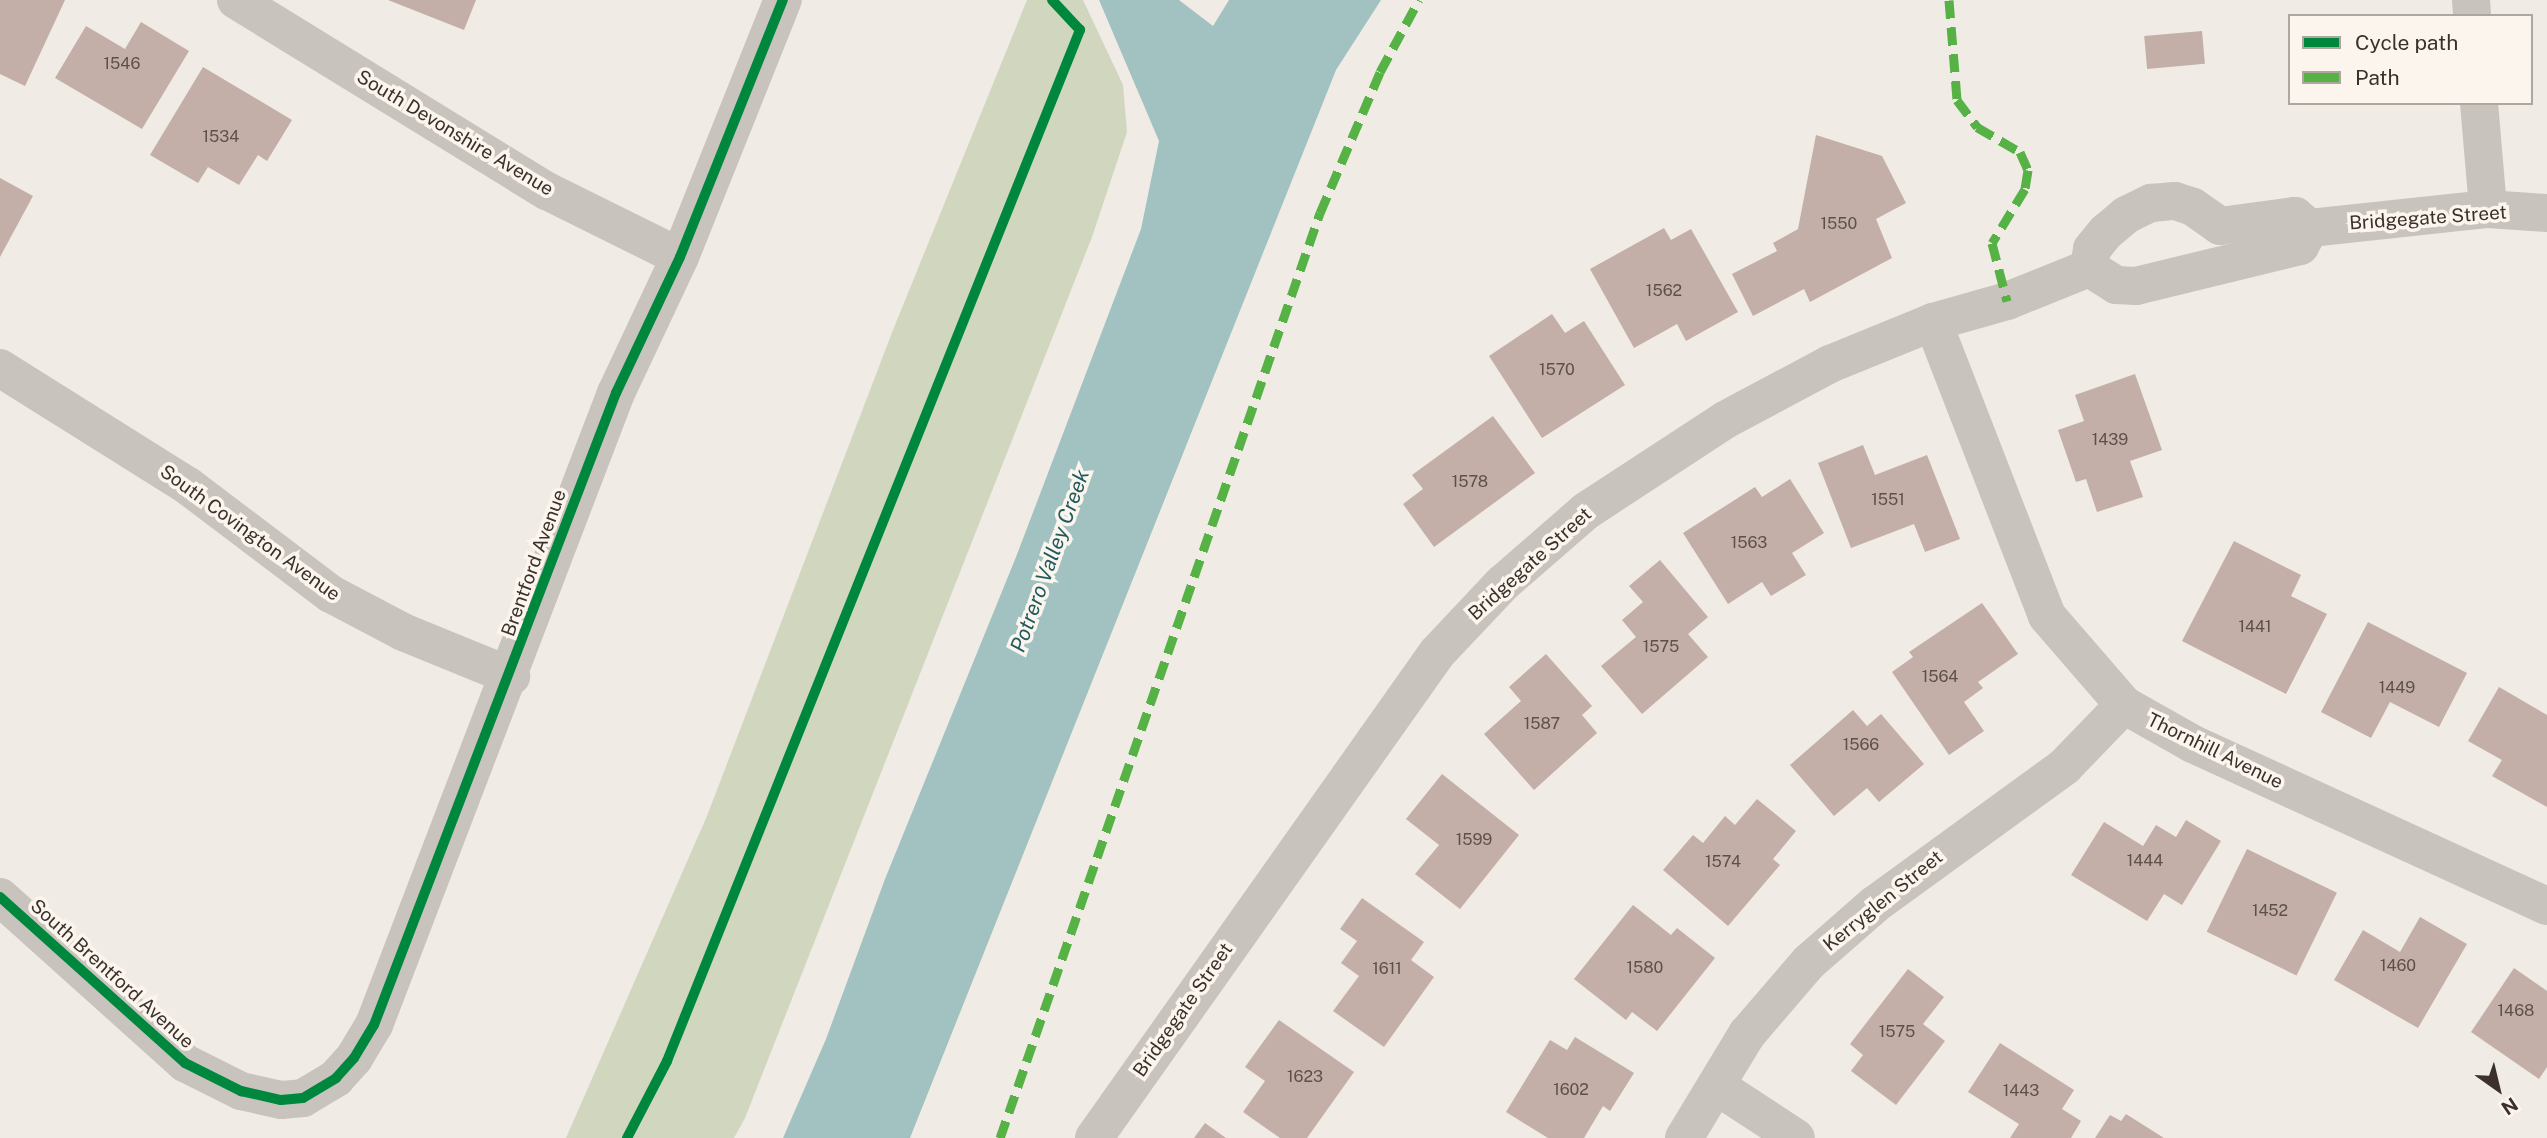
<!DOCTYPE html>
<html>
<head>
<meta charset="utf-8">
<style>
	body { margin:0 }
	#map { position:relative; width:2547px; height:1138px; overflow:hidden; background:#f0ebe5; font-family:"Public Sans",sans-serif }
	div>[style] { position:absolute }
	[style*='--x'] { left:calc(var(--x)*1px); top:calc(var(--y)*1px); width:calc(var(--w)*1px); rotate:calc(var(--a)*1deg) }
	.green>* { inset:0; background:#d1d6bf }
	.water>* { inset:0; background:#a1c2c1 }
	.building>* { inset:0; background:#c3afa7; transform-origin:0 0 }
	.minor>* { height:38px; margin:-19px; padding:0 19px; transform-origin:19px; border-radius:19px; background:#c9c3be }
	.quiet>* { height:9px; margin-top:-4.5px; transform-origin:0; background:repeating-linear-gradient(90deg,#57b246 0 18px,transparent 0 27px) }
	.cycleway>* { height:10px; margin:-5px; padding:0 5px; transform-origin:5px; border-radius:5px; background:#00873e }
	span { translate:-50% -50%; white-space:nowrap; text-align:center; line-height:1.15; -webkit-text-stroke:7px #fbf5ee; paint-order:stroke }
	.number-label { font-size:16px; color:#5d504a }
	.number-label span { -webkit-text-stroke-width:0 }
	.street-label { font-size:19px; color:#3b302b }
	.water-label { font-size:21px; color:#1f5a5e; font-style:italic }
	.legend { position:absolute; left:2288px; top:14px; width:245px; height:91px; box-sizing:border-box; background:#fbf5ee; border:2px solid #aea6a0; margin:0; padding:9px 12px; list-style:none; font-size:21px; color:#3b302b }
	.legend li { display:flex; align-items:center; gap:14px; height:35px }
	.legend b { width:35px; border:2px solid #aea6a0 }
	.north { position:absolute; left:2463px; top:1054px; width:70px; height:70px; -webkit-text-stroke:5px #fbf5ee; paint-order:stroke; rotate:146deg; font-size:19px; font-weight:700; line-height:28px; text-align:center; color:#3b302b }
	.north::after { content:''; display:block; margin:auto; width:24px; height:32px; background:#3b302b; clip-path:polygon(50% 0,100% 100%,50% 72%,0 100%) }
</style>
</head>
<body>
<div id="map">
	<div class="green">
		<i style="clip-path:polygon(1027px 0,1083px 0,1123px 85px,1127px 132px,1092px 237px,745px 1118px,734px 1138px,566px 1138px,707px 816px,893px 330px)"></i>
	</div>
	<div class="water">
		<i style="clip-path:polygon(1099px 0,1179px 0,1213px 26px,1229px 0,1381px 0,1336px 70px,910px 1138px,783px 1138px,826px 1039px,885px 879px,1016px 557px,1141px 229px,1159px 141px)"></i>
	</div>
	<div class="building">
		<i style="clip-path:polygon(0 0,65px 0,25px 86px,0 74px)"></i>
		<i style="clip-path:polygon(388px 0,476px 0,464px 30px)"></i>
		<i style="clip-path:polygon(141px 22px,189px 51px,142px 129px,55px 78px,86px 26px,125px 49px)"></i>
		<i style="left:2202px;top:31px;width:33px;height:58px;rotate:85deg"></i>
		<i style="clip-path:polygon(203px 67px,292px 120px,267px 161px,258px 155px,239px 185px,208px 167px,198px 183px,150px 155px)"></i>
		<i style="clip-path:polygon(1816px 135px,1882px 156px,1906px 203px,1876px 219px,1892px 258px,1810px 302px,1804px 289px,1753px 316px,1732px 274px,1777px 251px,1773px 243px,1798px 229px)"></i>
		<i style="clip-path:polygon(0 178px,33px 196px,0 257px)"></i>
		<i style="clip-path:polygon(1664px 228px,1671px 240px,1691px 229px,1738px 312px,1686px 341px,1677px 324px,1634px 348px,1590px 269px)"></i>
		<i style="clip-path:polygon(1552px 314px,1565px 333px,1584px 321px,1625px 385px,1542px 438px,1489px 356px)"></i>
		<i style="clip-path:polygon(2135px 374px,2162px 450px,2130px 461px,2143px 497px,2097px 512px,2086px 479px,2076px 482px,2058px 430px,2084px 421px,2075px 395px)"></i>
		<i style="clip-path:polygon(1493px 416px,1535px 473px,1434px 547px,1403px 504px,1423px 489px,1412px 475px)"></i>
		<i style="clip-path:polygon(1863px 445px,1875px 475px,1927px 455px,1960px 539px,1925px 552px,1914px 524px,1851px 548px,1818px 463px)"></i>
		<i style="clip-path:polygon(1790px 479px,1824px 533px,1792px 553px,1806px 575px,1771px 596px,1762px 582px,1728px 604px,1683px 533px,1755px 487px,1762px 497px)"></i>
		<i style="clip-path:polygon(2234px 541px,2301px 575px,2291px 596px,2327px 614px,2286px 694px,2182px 641px)"></i>
		<i style="clip-path:polygon(1660px 560px,1708px 617px,1688px 634px,1708px 657px,1642px 714px,1601px 666px,1636px 637px,1622px 620px,1643px 602px,1629px 586px)"></i>
		<i style="clip-path:polygon(1982px 603px,2018px 654px,1978px 682px,1983px 688px,1964px 702px,1984px 731px,1949px 755px,1892px 672px,1913px 657px,1909px 652px)"></i>
		<i style="clip-path:polygon(2368px 622px,2467px 673px,2439px 727px,2390px 702px,2371px 738px,2321px 712px)"></i>
		<i style="clip-path:polygon(1546px 654px,1592px 706px,1582px 715px,1597px 733px,1534px 790px,1484px 734px,1521px 701px,1509px 687px)"></i>
		<i style="clip-path:polygon(2499px 687px,2547px 715px,2547px 807px,2492px 776px,2502px 760px,2468px 741px)"></i>
		<i style="clip-path:polygon(1853px 710px,1867px 726px,1881px 714px,1924px 764px,1879px 802px,1867px 788px,1834px 816px,1790px 765px)"></i>
		<i style="clip-path:polygon(1442px 774px,1519px 835px,1460px 909px,1415px 874px,1439px 845px,1406px 819px)"></i>
		<i style="clip-path:polygon(1757px 799px,1796px 831px,1773px 859px,1780px 865px,1728px 926px,1663px 870px,1693px 835px,1703px 843px,1725px 816px,1735px 825px)"></i>
		<i style="clip-path:polygon(2186px 820px,2221px 841px,2182px 905px,2164px 894px,2147px 921px,2071px 875px,2104px 822px,2143px 846px,2156px 825px,2176px 837px)"></i>
		<i style="left:2247px;top:849px;width:100px;height:92px;rotate:26deg"></i>
		<i style="clip-path:polygon(1362px 898px,1424px 942px,1411px 960px,1434px 977px,1384px 1047px,1333px 1011px,1359px 976px,1341px 963px,1357px 941px,1340px 929px)"></i>
		<i style="clip-path:polygon(1633px 905px,1671px 935px,1677px 928px,1715px 958px,1657px 1031px,1632px 1012px,1626px 1020px,1574px 979px)"></i>
		<i style="clip-path:polygon(2420px 917px,2467px 944px,2418px 1028px,2334px 980px,2363px 930px,2400px 952px)"></i>
		<i style="clip-path:polygon(2514px 968px,2547px 991px,2547px 1067px,2539px 1079px,2471px 1032px)"></i>
		<i style="clip-path:polygon(1908px 969px,1944px 997px,1923px 1024px,1945px 1041px,1896px 1105px,1851px 1071px,1863px 1055px,1850px 1044px)"></i>
		<i style="clip-path:polygon(1279px 1020px,1354px 1072px,1307px 1138px,1280px 1138px,1243px 1112px,1265px 1081px,1245px 1067px)"></i>
		<i style="clip-path:polygon(1575px 1037px,1634px 1073px,1610px 1111px,1603px 1106px,1584px 1138px,1548px 1138px,1506px 1112px,1550px 1040px,1567px 1050px)"></i>
		<i style="clip-path:polygon(2000px 1043px,2074px 1090px,2062px 1109px,2081px 1121px,2071px 1138px,2010px 1138px,2019px 1124px,1968px 1092px)"></i>
		<i style="clip-path:polygon(2126px 1114px,2164px 1138px,2095px 1138px,2110px 1115px,2121px 1121px)"></i>
		<i style="clip-path:polygon(1205px 1123px,1226px 1138px,1194px 1138px)"></i>
	</div>
	<div class="minor">
		<i style="--x:236;--y:0;--w:365;--a:31.6"></i>
		<i style="--x:547;--y:191;--w:148;--a:26.4"></i>
		<i style="--x:2471;--y:0;--w:16;--a:86"></i>
		<i style="--x:2479;--y:103;--w:106;--a:85.1"></i>
		<i style="--x:2089;--y:268;--w:19;--a:-81"></i>
		<i style="--x:2092;--y:249;--w:22;--a:-51"></i>
		<i style="--x:2106;--y:232;--w:26;--a:-40"></i>
		<i style="--x:2126;--y:215;--w:28;--a:-26"></i>
		<i style="--x:2151;--y:203;--w:24;--a:-5"></i>
		<i style="--x:2175;--y:201;--w:19;--a:18"></i>
		<i style="--x:2193;--y:207;--w:33;--a:35"></i>
		<i style="--x:2220;--y:226;--w:76;--a:-7.6"></i>
		<i style="--x:2295;--y:216;--w:19;--a:39"></i>
		<i style="--x:2310;--y:228;--w:179;--a:-6.1"></i>
		<i style="--x:2488;--y:209;--w:59;--a:3.9"></i>
		<i style="--x:2089;--y:268;--w:32;--a:32"></i>
		<i style="--x:2116;--y:285;--w:20;--a:3"></i>
		<i style="--x:2136;--y:286;--w:169;--a:-13.7"></i>
		<i style="--x:2300;--y:246;--w:21;--a:-61"></i>
		<i style="--x:1933;--y:322;--w:315;--a:68.8"></i>
		<i style="--x:2047;--y:616;--w:118;--a:49.1"></i>
		<i style="--x:2124;--y:705;--w:79;--a:29.5"></i>
		<i style="--x:2193;--y:744;--w:389;--a:24.6"></i>
		<i style="--x:0;--y:368;--w:222;--a:32.1"></i>
		<i style="--x:188;--y:486;--w:179;--a:37.1"></i>
		<i style="--x:331;--y:594;--w:81;--a:27.8"></i>
		<i style="--x:403;--y:632;--w:117;--a:22.2"></i>
		<i style="--x:0;--y:897;--w:249;--a:41.9"></i>
		<i style="--x:185;--y:1063;--w:63;--a:26.6"></i>
		<i style="--x:241;--y:1091;--w:41;--a:12.7"></i>
		<i style="--x:281;--y:1100;--w:22;--a:-5"></i>
		<i style="--x:303;--y:1098;--w:39;--a:-31"></i>
		<i style="--x:336;--y:1078;--w:27;--a:-48"></i>
		<i style="--x:354;--y:1058;--w:39;--a:-59"></i>
		<i style="--x:374;--y:1025;--w:677;--a:-69.05"></i>
		<i style="--x:616;--y:393;--w:150;--a:-64.8"></i>
		<i style="--x:680;--y:257;--w:277;--a:-68.2"></i>
		<i style="--x:1718;--y:1087;--w:93;--a:33.2"></i>
		<i style="--x:1094;--y:1138;--w:594;--a:-54.73"></i>
		<i style="--x:1437;--y:653;--w:95;--a:-46.7"></i>
		<i style="--x:1502;--y:584;--w:111;--a:-41"></i>
		<i style="--x:1586;--y:511;--w:166;--a:-33.2"></i>
		<i style="--x:1725;--y:420;--w:119;--a:-28.1"></i>
		<i style="--x:1830;--y:364;--w:111;--a:-22.2"></i>
		<i style="--x:1933;--y:322;--w:77;--a:-15.8"></i>
		<i style="--x:2007;--y:301;--w:88;--a:-21.9"></i>
		<i style="--x:1684;--y:1138;--w:122;--a:-58.8"></i>
		<i style="--x:1747;--y:1034;--w:95;--a:-49.3"></i>
		<i style="--x:1809;--y:962;--w:86;--a:-41.2"></i>
		<i style="--x:1874;--y:905;--w:236;--a:-36"></i>
		<i style="--x:2065;--y:766;--w:85;--a:-46"></i>
	</div>
	<div class="quiet">
		<i style="--x:1949;--y:0;--w:100;--a:85.4"></i>
		<i style="--x:1957;--y:100;--w:34;--a:53"></i>
		<i style="--x:1977;--y:127;--w:50;--a:30.2"></i>
		<i style="--x:2020;--y:152;--w:20;--a:66"></i>
		<i style="--x:2028;--y:170;--w:19;--a:99"></i>
		<i style="--x:2025;--y:189;--w:63;--a:121.4"></i>
		<i style="--x:1992;--y:243;--w:60;--a:75.5"></i>
		<i style="--x:1000;--y:1138;--w:979;--a:-70.92"></i>
		<i style="--x:1320;--y:213;--w:153;--a:-66.9"></i>
		<i style="--x:1380;--y:72;--w:82;--a:-61.6"></i>
	</div>
	<div class="cycleway">
		<i style="--x:0;--y:897;--w:249;--a:41.9"></i>
		<i style="--x:185;--y:1063;--w:63;--a:26.6"></i>
		<i style="--x:241;--y:1091;--w:41;--a:12.7"></i>
		<i style="--x:281;--y:1100;--w:22;--a:-5"></i>
		<i style="--x:303;--y:1098;--w:39;--a:-31"></i>
		<i style="--x:336;--y:1078;--w:27;--a:-48"></i>
		<i style="--x:354;--y:1058;--w:39;--a:-59"></i>
		<i style="--x:374;--y:1025;--w:677;--a:-69.05"></i>
		<i style="--x:616;--y:393;--w:150;--a:-64.8"></i>
		<i style="--x:680;--y:257;--w:277;--a:-68.2"></i>
		<i style="--x:627;--y:1138;--w:87;--a:-62.5"></i>
		<i style="--x:667;--y:1061;--w:1111;--a:-68.17"></i>
		<i style="--x:1080;--y:30;--w:41;--a:-133"></i>
	</div>
	<div class="number-label">
		<span style="left:122px;top:64px">1546</span>
		<span style="left:221px;top:137px">1534</span>
		<span style="left:1839px;top:224px">1550</span>
		<span style="left:1664px;top:291px">1562</span>
		<span style="left:1557px;top:370px">1570</span>
		<span style="left:2110px;top:440px">1439</span>
		<span style="left:1470px;top:482px">1578</span>
		<span style="left:1888px;top:500px">1551</span>
		<span style="left:1749px;top:543px">1563</span>
		<span style="left:2255px;top:627px">1441</span>
		<span style="left:1661px;top:647px">1575</span>
		<span style="left:1940px;top:677px">1564</span>
		<span style="left:2397px;top:688px">1449</span>
		<span style="left:1542px;top:724px">1587</span>
		<span style="left:1861px;top:745px">1566</span>
		<span style="left:1474px;top:840px">1599</span>
		<span style="left:2145px;top:861px">1444</span>
		<span style="left:1723px;top:862px">1574</span>
		<span style="left:2270px;top:911px">1452</span>
		<span style="left:2398px;top:966px">1460</span>
		<span style="left:1645px;top:968px">1580</span>
		<span style="left:1387px;top:969px">1611</span>
		<span style="left:2516px;top:1011px">1468</span>
		<span style="left:1897px;top:1032px">1575</span>
		<span style="left:1305px;top:1077px">1623</span>
		<span style="left:1571px;top:1090px">1602</span>
		<span style="left:2021px;top:1091px">1443</span>
	</div>
	<div class="street-label">
		<span style="left:455px;top:133px;rotate:31deg">South Devonshire Avenue</span>
		<span style="left:2428px;top:218px;rotate:-4deg">Bridgegate Street</span>
		<span style="left:250px;top:533px;rotate:36deg">South Covington Avenue</span>
		<span style="left:534px;top:563px;rotate:-70deg">Brentford Avenue</span>
		<span style="left:1530px;top:564px;rotate:-42deg">Bridgegate Street</span>
		<span style="left:2215px;top:751px;rotate:26deg">Thornhill Avenue</span>
		<span style="left:1883px;top:901px;rotate:-39deg">Kerryglen Street</span>
		<span style="left:112px;top:974px;rotate:42deg">South Brentford Avenue</span>
		<span style="left:1183px;top:1010px;rotate:-55deg">Bridgegate Street</span>
	</div>
	<div class="water-label">
		<span style="left:1050px;top:561px;rotate:-70deg">Potrero Valley Creek</span>
	</div>
	<ul class="legend">
	<li><b style="height:9px;background:#00873e"></b>Cycle path</li>
	<li><b style="height:9px;background:#57b246"></b>Path</li>
	</ul>
	<div class="north">N</div>
</div>
</body>
</html>
